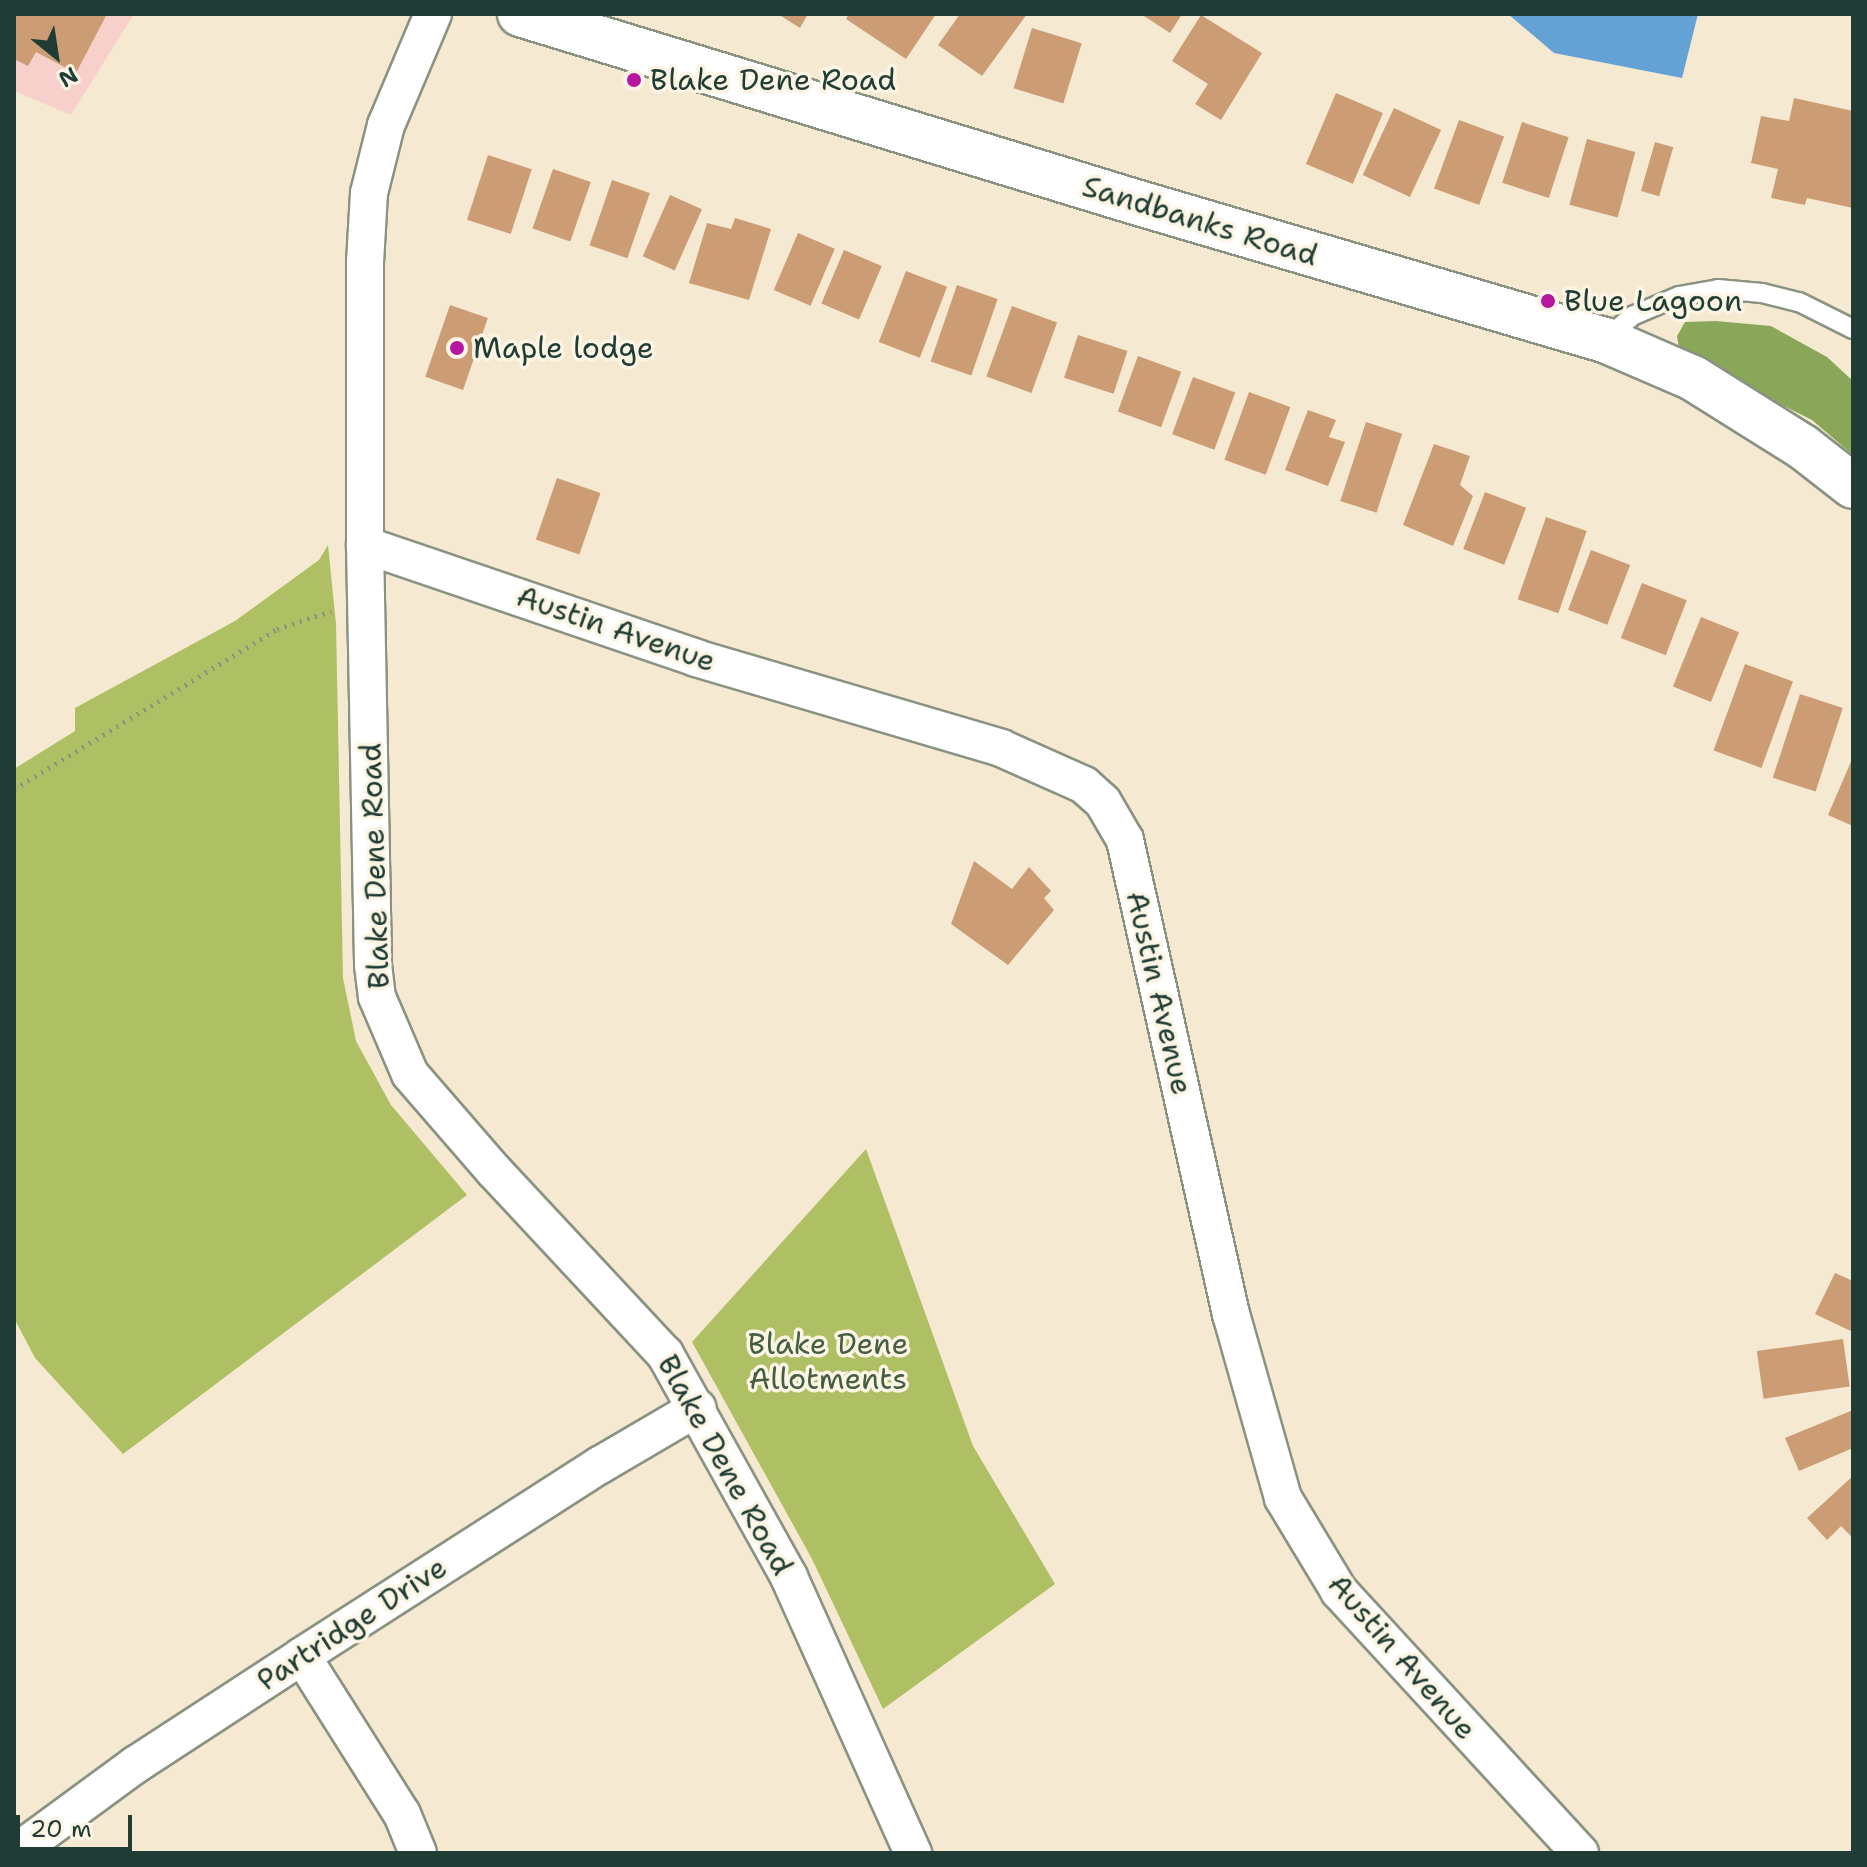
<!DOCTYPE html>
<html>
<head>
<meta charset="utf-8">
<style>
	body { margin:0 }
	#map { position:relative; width:1867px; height:1867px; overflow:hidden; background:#f6e9d1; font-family:"Shantell Sans",sans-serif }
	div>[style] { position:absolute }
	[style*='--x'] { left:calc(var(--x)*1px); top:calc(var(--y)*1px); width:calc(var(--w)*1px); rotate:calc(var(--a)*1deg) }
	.built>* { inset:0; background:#f7d0cb }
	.green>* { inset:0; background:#aec063 }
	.forest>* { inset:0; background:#8aa659 }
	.water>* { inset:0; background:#64a2d6 }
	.building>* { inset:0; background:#cc9d74; transform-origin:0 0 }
	.path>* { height:5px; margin-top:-2.5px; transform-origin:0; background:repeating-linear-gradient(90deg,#8a9382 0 2px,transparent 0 8px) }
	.roads { filter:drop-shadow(2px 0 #8a9382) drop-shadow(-2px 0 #8a9382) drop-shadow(0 2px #8a9382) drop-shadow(0 -2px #8a9382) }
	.lane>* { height:18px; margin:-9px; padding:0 9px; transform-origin:9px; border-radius:9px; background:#fff }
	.street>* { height:36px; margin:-18px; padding:0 18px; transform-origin:18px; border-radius:18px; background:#fff }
	.secondary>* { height:44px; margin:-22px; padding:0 22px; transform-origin:22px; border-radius:22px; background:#fff }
	.dots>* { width:22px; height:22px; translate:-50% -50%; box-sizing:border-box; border:4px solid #fcf5e5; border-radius:50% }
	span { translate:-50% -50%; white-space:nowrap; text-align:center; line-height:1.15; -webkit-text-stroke:7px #fcf5e5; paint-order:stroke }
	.poi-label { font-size:30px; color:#1f3d34 }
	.left { translate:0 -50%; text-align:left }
	.street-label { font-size:30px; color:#1f3d34 }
	.park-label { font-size:30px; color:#435e40 }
	.frame { position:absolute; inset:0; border:16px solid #1f3d34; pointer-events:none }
	.north { position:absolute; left:16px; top:16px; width:80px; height:80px; -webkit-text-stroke:6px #fcf5e5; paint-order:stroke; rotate:150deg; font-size:22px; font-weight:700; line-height:32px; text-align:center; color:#1f3d34 }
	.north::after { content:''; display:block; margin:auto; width:28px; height:36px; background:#1f3d34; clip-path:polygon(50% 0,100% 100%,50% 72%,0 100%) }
	.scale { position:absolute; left:16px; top:1815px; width:116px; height:36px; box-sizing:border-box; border:4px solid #1f3d34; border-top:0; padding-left:10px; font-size:24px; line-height:28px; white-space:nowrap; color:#1f3d34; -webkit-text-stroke:6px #fcf5e5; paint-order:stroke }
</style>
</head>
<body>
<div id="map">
	<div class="built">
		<i style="clip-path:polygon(14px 14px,134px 14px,71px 115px,14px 91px)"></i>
	</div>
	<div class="green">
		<i style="clip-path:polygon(328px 545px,336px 624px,343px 978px,356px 1041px,391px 1105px,467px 1195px,123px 1454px,35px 1358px,14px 1318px,14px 769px,75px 731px,75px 708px,235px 621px,319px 560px)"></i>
		<i style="clip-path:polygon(866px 1149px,973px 1446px,1055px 1584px,883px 1709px,812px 1559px,692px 1342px)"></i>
	</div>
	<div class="forest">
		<i style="clip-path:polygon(1716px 321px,1771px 326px,1827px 357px,1853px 381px,1853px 455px,1812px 420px,1680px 354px,1677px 336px,1685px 322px)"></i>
	</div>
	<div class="water">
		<i style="clip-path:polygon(1508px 14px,1698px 14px,1682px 78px,1554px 53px)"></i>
	</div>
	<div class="building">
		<i style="clip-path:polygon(14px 14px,107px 14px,76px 73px,36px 52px,28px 66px,14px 59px)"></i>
		<i style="clip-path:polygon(778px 14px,808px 14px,800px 28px)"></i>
		<i style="clip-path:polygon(849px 14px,936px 14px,906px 59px,846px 19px)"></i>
		<i style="clip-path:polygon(960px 14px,1027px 14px,982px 76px,938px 45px)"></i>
		<i style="clip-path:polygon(1141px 14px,1182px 14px,1170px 33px)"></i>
		<i style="clip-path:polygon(1201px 15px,1262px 53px,1221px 120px,1195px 104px,1208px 84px,1172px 61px)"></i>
		<i style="left:1032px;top:28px;width:52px;height:63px;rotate:17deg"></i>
		<i style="left:1336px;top:93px;width:51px;height:77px;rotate:23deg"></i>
		<i style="clip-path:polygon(1794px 98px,1853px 111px,1853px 208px,1807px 198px,1805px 205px,1771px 198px,1778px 169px,1751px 163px,1761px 116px,1789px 121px)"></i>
		<i style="left:1394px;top:108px;width:52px;height:74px;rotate:25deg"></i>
		<i style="left:1459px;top:120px;width:48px;height:73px;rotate:20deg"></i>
		<i style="left:1522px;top:122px;width:49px;height:64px;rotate:18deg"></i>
		<i style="left:1587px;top:139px;width:50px;height:68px;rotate:15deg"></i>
		<i style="left:1655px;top:142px;width:19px;height:51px;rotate:16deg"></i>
		<i style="left:488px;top:155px;width:46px;height:68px;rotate:18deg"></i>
		<i style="left:553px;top:169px;width:40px;height:63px;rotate:19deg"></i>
		<i style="left:612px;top:180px;width:40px;height:69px;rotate:19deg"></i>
		<i style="left:670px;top:195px;width:35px;height:67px;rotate:24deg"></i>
		<i style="clip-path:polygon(735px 218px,771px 229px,749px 300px,689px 283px,707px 223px,731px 229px)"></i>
		<i style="left:798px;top:233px;width:40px;height:62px;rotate:23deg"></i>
		<i style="left:844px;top:250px;width:41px;height:58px;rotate:23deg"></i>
		<i style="left:906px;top:271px;width:44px;height:76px;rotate:21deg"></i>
		<i style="left:957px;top:285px;width:43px;height:81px;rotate:19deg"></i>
		<i style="left:450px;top:305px;width:40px;height:76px;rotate:19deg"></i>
		<i style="left:1012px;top:306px;width:48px;height:75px;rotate:20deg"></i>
		<i style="left:1078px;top:335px;width:52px;height:45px;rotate:18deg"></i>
		<i style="left:1138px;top:356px;width:46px;height:59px;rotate:20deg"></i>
		<i style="left:1193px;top:377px;width:45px;height:61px;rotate:20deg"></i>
		<i style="left:1249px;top:392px;width:44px;height:72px;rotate:20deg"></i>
		<i style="clip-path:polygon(1308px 410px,1336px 420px,1329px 437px,1345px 442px,1328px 486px,1285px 470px)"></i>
		<i style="left:1366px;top:422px;width:38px;height:83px;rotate:18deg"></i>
		<i style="clip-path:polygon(1434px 444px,1470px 456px,1460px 485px,1473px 496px,1453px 546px,1403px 525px)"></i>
		<i style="left:557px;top:478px;width:46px;height:65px;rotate:19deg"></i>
		<i style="left:1485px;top:492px;width:44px;height:61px;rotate:21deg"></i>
		<i style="left:1546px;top:517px;width:43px;height:87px;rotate:19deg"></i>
		<i style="left:1591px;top:550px;width:42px;height:64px;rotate:21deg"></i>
		<i style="left:1642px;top:583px;width:48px;height:59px;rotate:21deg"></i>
		<i style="left:1701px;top:617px;width:41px;height:75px;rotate:22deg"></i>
		<i style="left:1745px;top:664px;width:51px;height:92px;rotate:20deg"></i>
		<i style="left:1800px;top:694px;width:45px;height:88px;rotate:18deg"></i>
		<i style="clip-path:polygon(1853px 757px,1853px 826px,1828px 815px)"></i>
		<i style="clip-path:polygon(974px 861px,1012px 889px,1029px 867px,1051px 891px,1044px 898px,1054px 910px,1008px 965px,951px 924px)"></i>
		<i style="clip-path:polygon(1835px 1273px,1853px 1281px,1853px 1332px,1815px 1314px)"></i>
		<i style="left:1843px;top:1339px;width:48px;height:87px;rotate:82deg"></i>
		<i style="clip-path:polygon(1853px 1410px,1853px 1448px,1799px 1471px,1785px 1438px)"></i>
		<i style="clip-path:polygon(1853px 1476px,1853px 1538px,1841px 1526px,1827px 1540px,1807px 1518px)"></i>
	</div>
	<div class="path">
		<i style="--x:14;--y:789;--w:308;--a:-31.3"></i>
		<i style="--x:277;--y:629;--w:57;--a:-18.4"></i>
	</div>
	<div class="roads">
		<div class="lane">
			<i style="--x:1607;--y:338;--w:33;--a:-41"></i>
			<i style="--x:1632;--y:316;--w:51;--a:-23.1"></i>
			<i style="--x:1679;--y:296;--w:40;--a:-10"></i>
			<i style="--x:1718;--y:289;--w:44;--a:5.2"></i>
			<i style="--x:1762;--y:293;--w:38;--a:14"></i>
			<i style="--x:1799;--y:302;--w:60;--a:26.6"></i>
		</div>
		<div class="street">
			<i style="--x:433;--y:14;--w:121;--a:112.9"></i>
			<i style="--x:386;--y:125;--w:70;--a:104"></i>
			<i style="--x:369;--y:193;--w:70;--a:93.3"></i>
			<i style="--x:365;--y:263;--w:282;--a:90"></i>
			<i style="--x:365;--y:545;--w:420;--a:88.9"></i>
			<i style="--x:373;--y:965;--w:32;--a:83"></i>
			<i style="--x:377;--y:997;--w:84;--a:66.8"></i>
			<i style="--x:410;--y:1074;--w:130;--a:49.1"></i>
			<i style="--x:495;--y:1172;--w:249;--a:47"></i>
			<i style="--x:665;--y:1354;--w:255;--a:60.9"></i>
			<i style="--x:789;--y:1577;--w:303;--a:65.8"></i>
			<i style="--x:365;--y:545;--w:350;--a:18.8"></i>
			<i style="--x:696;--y:658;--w:318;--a:16.4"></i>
			<i style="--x:1001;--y:748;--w:91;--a:24"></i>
			<i style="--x:1084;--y:785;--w:25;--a:42"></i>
			<i style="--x:1103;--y:802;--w:44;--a:59.9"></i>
			<i style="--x:1125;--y:840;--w:486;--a:77.4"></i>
			<i style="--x:1231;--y:1314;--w:191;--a:74.2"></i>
			<i style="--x:1283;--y:1498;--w:109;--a:58.9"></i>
			<i style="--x:1339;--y:1591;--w:356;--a:47.4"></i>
			<i style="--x:302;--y:1656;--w:187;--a:57.7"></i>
			<i style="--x:402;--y:1814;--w:42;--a:67.7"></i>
			<i style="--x:15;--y:1853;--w:149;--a:-36.3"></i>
			<i style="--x:135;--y:1765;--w:199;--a:-33.1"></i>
			<i style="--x:302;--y:1656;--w:354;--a:-32.7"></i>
			<i style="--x:600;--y:1465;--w:113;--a:-30.4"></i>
		</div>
		<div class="secondary">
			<i style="--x:520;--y:14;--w:640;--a:16.99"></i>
			<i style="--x:1132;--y:201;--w:493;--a:16.4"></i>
			<i style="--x:1605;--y:340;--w:96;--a:23.4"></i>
			<i style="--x:1693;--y:378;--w:130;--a:32.1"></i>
			<i style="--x:1803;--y:447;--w:63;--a:38"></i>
		</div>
	</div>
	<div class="dots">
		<i style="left:634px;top:80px;background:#b5179e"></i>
		<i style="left:1548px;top:301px;background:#b5179e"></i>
		<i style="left:457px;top:348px;background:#b5179e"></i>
	</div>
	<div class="poi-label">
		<span class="left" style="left:650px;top:80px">Blake Dene Road</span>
		<span class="left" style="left:1564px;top:301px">Blue Lagoon</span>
		<span class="left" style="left:473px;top:348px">Maple lodge</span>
	</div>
	<div class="street-label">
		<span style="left:1200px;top:221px;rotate:17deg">Sandbanks Road</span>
		<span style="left:616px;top:629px;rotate:19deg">Austin Avenue</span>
		<span style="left:375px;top:866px;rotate:-92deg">Blake Dene Road</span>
		<span style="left:1159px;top:993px;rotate:77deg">Austin Avenue</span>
		<span style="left:725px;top:1465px;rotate:61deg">Blake Dene Road</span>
		<span style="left:352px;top:1624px;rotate:-33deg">Partridge Drive</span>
		<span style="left:1402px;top:1657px;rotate:49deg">Austin Avenue</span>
	</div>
	<div class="park-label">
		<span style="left:828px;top:1361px">Blake Dene<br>Allotments</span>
	</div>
	<div class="frame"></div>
	<div class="north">N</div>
	<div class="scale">20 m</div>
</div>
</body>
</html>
